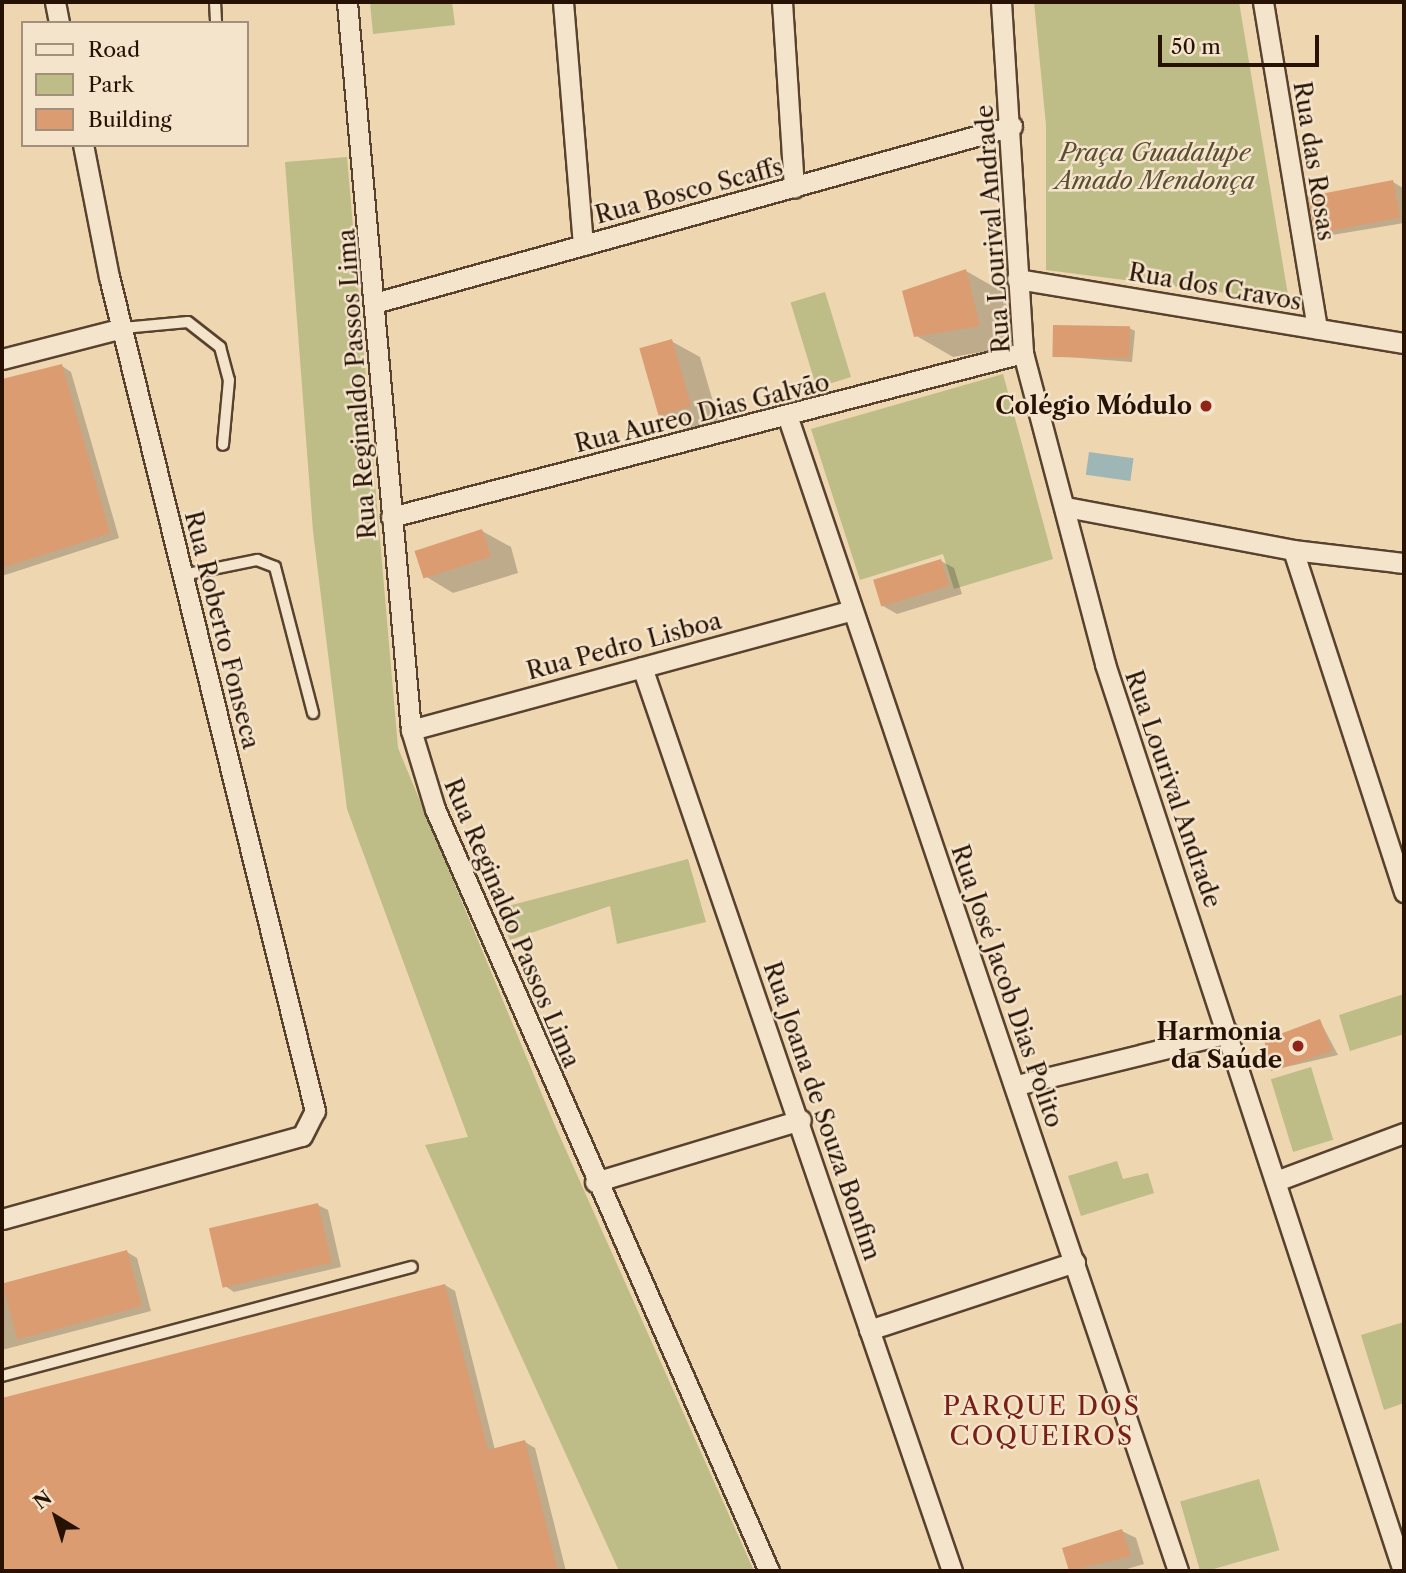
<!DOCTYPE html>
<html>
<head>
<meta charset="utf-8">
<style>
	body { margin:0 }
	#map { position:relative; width:1406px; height:1573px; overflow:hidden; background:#eed6b0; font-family:"Libre Caslon Text",serif }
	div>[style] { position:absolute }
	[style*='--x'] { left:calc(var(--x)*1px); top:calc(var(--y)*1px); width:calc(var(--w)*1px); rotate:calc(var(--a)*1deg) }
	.green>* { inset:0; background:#bebc87; transform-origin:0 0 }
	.water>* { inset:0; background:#9fb6b7; transform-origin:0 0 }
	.shadow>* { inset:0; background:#0003 }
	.building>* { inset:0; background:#dc9c72; transform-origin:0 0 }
	.roads { filter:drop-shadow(2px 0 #58422e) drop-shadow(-2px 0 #58422e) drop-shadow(0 2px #58422e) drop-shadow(0 -2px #58422e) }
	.service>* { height:10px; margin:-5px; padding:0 5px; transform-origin:5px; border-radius:5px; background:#f4e4cc }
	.minor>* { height:19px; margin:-9.5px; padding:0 9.5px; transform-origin:9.5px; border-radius:9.5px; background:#f4e4cc }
	.dots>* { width:19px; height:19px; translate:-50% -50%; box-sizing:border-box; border:4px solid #f4e4cc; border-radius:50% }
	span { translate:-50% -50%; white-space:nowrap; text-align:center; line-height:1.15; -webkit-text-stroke:5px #f4e4cc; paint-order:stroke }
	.park-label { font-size:24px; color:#5b4d31; font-style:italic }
	.street-label { font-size:24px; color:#261103 }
	.poi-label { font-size:24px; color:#261103; font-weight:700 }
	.right { translate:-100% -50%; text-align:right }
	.neighbourhood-label { font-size:26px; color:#7a1f14; letter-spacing:2px }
	.frame { position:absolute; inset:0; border:4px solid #261103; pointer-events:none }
	.legend { position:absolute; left:21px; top:21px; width:228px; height:126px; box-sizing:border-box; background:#f4e4cc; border:2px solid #a2907c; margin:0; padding:9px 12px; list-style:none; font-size:21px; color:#261103 }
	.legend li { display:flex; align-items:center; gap:14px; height:35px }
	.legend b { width:35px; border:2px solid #a2907c }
	.north { position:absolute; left:21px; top:1482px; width:70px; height:70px; -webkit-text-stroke:5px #f4e4cc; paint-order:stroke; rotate:322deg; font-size:19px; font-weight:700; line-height:28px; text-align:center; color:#261103 }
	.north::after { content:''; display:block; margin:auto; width:24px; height:32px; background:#261103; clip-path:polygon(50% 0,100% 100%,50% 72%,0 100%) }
	.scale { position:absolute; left:1158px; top:35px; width:161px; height:32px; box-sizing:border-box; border:4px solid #261103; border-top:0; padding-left:9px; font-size:21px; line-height:24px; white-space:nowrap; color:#261103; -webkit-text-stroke:5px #f4e4cc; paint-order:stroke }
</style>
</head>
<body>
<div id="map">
	<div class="green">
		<i style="clip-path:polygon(370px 2px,452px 2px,455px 25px,373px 34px)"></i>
		<i style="clip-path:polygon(1034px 2px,1239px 2px,1289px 301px,1046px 270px,1046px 125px)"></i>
		<i style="clip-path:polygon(347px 157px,398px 748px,553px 1121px,754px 1571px,619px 1571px,425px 1145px,468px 1137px,347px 809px,313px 531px,285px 162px)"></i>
		<i style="left:825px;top:292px;width:89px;height:36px;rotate:73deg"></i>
		<i style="clip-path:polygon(1003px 374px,1053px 559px,954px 589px,943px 554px,860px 580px,811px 429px)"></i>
		<i style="clip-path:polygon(688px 859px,706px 922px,617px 944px,610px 906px,510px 940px,497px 909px)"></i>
		<i style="clip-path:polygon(1404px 994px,1404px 1034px,1350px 1051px,1339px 1015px)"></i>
		<i style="left:1311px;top:1067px;width:76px;height:42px;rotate:73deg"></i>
		<i style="clip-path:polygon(1117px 1161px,1123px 1179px,1148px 1173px,1154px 1193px,1081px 1216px,1068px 1176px)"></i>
		<i style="clip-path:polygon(1404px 1322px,1404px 1403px,1384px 1410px,1361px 1335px)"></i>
		<i style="left:1259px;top:1479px;width:74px;height:82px;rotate:74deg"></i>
	</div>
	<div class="water">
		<i style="left:1089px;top:452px;width:45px;height:23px;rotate:8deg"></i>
	</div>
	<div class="shadow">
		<i style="clip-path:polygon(1393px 182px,1403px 188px,1404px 223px,1326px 236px,1316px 230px)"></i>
		<i style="clip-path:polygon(966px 271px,1003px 292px,1016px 346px,953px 357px,915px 335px)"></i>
		<i style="clip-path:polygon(1129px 328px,1135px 331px,1132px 362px,1055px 356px)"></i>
		<i style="clip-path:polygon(671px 341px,700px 357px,719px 422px,689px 431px,660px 415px)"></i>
		<i style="clip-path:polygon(62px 366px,71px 372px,119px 538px,2px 576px,2px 381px)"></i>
		<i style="clip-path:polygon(482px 531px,511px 547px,518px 573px,453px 593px,425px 576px)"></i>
		<i style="clip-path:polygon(941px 561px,954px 568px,962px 594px,897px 614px,883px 606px)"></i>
		<i style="clip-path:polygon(1320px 1021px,1338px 1055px,1273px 1070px)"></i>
		<i style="clip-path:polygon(318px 1205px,328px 1210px,341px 1267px,234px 1292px,225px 1286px)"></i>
		<i style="clip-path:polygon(127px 1252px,137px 1258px,151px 1311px,2px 1350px,2px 1285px)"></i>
		<i style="clip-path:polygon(445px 1285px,455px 1291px,495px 1450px,525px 1442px,535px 1448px,566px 1571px,2px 1571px,2px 1400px)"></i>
		<i style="clip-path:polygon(1122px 1531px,1136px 1538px,1144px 1564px,1120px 1571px,1071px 1571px,1064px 1549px)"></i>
	</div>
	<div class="building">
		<i style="left:1393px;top:180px;width:38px;height:87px;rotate:79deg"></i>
		<i style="clip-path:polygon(966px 269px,980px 326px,914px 337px,902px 291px)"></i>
		<i style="left:1053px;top:325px;width:77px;height:32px;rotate:1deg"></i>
		<i style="left:672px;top:339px;width:70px;height:34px;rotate:74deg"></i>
		<i style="clip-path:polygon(62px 364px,110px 533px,2px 568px,2px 379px)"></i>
		<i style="left:482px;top:529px;width:29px;height:71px;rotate:72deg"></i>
		<i style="left:941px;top:559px;width:28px;height:71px;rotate:73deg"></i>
		<i style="clip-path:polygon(1320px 1019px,1332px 1051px,1271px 1071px,1264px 1040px)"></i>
		<i style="left:318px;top:1203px;width:61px;height:112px;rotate:77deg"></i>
		<i style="left:127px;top:1250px;width:58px;height:129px;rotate:75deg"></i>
		<i style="clip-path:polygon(445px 1284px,488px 1450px,525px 1440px,558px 1571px,2px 1571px,2px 1398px)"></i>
		<i style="clip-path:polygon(1122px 1529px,1131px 1556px,1069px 1571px,1062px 1548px)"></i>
	</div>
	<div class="roads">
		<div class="service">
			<i style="--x:215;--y:2;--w:21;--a:87"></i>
			<i style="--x:123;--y:328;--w:65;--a:-5.3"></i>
			<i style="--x:188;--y:322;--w:41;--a:38"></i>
			<i style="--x:220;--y:347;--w:34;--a:75"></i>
			<i style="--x:229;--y:380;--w:65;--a:95.3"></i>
			<i style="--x:183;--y:575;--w:76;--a:-11.5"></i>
			<i style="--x:257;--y:560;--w:19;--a:21"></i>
			<i style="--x:275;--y:567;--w:151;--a:75.4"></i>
			<i style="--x:2;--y:1376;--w:424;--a:-14.9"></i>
		</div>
		<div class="minor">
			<i style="--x:55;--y:2;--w:21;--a:79"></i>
			<i style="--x:347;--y:2;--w:731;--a:84.98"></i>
			<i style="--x:411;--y:730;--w:83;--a:73.1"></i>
			<i style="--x:435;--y:809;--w:832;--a:66.33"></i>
			<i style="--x:563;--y:2;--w:244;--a:85.3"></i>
			<i style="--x:782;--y:2;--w:186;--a:86.3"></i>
			<i style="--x:1001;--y:2;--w:352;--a:86.4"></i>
			<i style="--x:1023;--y:353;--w:322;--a:75.2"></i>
			<i style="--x:1105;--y:664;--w:955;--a:71.81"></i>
			<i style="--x:1263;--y:2;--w:331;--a:80.6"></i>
			<i style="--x:1017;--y:279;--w:392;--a:9.4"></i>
			<i style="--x:378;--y:302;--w:658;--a:-15.51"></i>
			<i style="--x:2;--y:359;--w:125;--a:-14.4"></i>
			<i style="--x:788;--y:418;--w:1217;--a:71.31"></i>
			<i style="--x:1066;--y:507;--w:231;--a:10.7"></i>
			<i style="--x:1293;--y:550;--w:112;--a:6.7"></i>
			<i style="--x:391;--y:517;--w:653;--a:-14.55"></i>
			<i style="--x:1293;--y:550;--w:360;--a:72"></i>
			<i style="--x:642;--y:667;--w:956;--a:71.07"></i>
			<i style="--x:411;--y:730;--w:454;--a:-15.2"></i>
			<i style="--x:1017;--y:1085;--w:218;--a:-13.8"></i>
			<i style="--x:1276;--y:1181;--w:137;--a:-20.6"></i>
			<i style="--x:595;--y:1182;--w:215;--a:-16.8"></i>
			<i style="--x:2;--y:1219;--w:311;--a:-15.5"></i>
			<i style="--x:302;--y:1136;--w:28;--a:-63"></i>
			<i style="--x:315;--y:1111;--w:859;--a:-103.87"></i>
			<i style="--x:109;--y:277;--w:135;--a:-101.1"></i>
			<i style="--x:869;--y:1330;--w:217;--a:-18.3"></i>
		</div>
	</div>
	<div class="dots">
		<i style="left:1206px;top:406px;background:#8f2418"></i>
		<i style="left:1298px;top:1046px;background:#8f2418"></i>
	</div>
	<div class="park-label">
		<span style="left:1155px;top:167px">Praça Guadalupe<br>Amado Mendonça</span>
	</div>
	<div class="street-label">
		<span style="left:1314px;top:161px;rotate:81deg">Rua das Rosas</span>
		<span style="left:689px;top:191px;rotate:-15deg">Rua Bosco Scaffs</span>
		<span style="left:993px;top:229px;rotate:-94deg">Rua Lourival Andrade</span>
		<span style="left:1215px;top:287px;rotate:10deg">Rua dos Cravos</span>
		<span style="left:357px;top:384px;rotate:-94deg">Rua Reginaldo Passos Lima</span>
		<span style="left:702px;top:413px;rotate:-14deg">Rua Aureo Dias Galvão</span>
		<span style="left:222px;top:630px;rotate:76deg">Rua Roberto Fonseca</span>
		<span style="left:624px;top:646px;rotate:-15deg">Rua Pedro Lisboa</span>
		<span style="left:1173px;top:789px;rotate:71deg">Rua Lourival Andrade</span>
		<span style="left:512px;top:923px;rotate:67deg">Rua Reginaldo Passos Lima</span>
		<span style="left:1007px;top:986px;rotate:71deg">Rua José Jacob Dias Polito</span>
		<span style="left:822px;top:1111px;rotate:71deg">Rua Joana de Souza Bonfim</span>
	</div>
	<div class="poi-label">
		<span class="right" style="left:1192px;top:406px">Colégio Módulo</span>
		<span class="right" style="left:1282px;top:1046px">Harmonia<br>da Saúde</span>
	</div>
	<div class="neighbourhood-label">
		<span style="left:1042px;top:1422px">PARQUE DOS<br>COQUEIROS</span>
	</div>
	<div class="frame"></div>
	<ul class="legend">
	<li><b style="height:9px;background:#f4e4cc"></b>Road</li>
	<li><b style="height:19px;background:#bebc87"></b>Park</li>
	<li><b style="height:19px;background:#dc9c72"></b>Building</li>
	</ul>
	<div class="north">N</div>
	<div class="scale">50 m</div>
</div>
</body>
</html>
